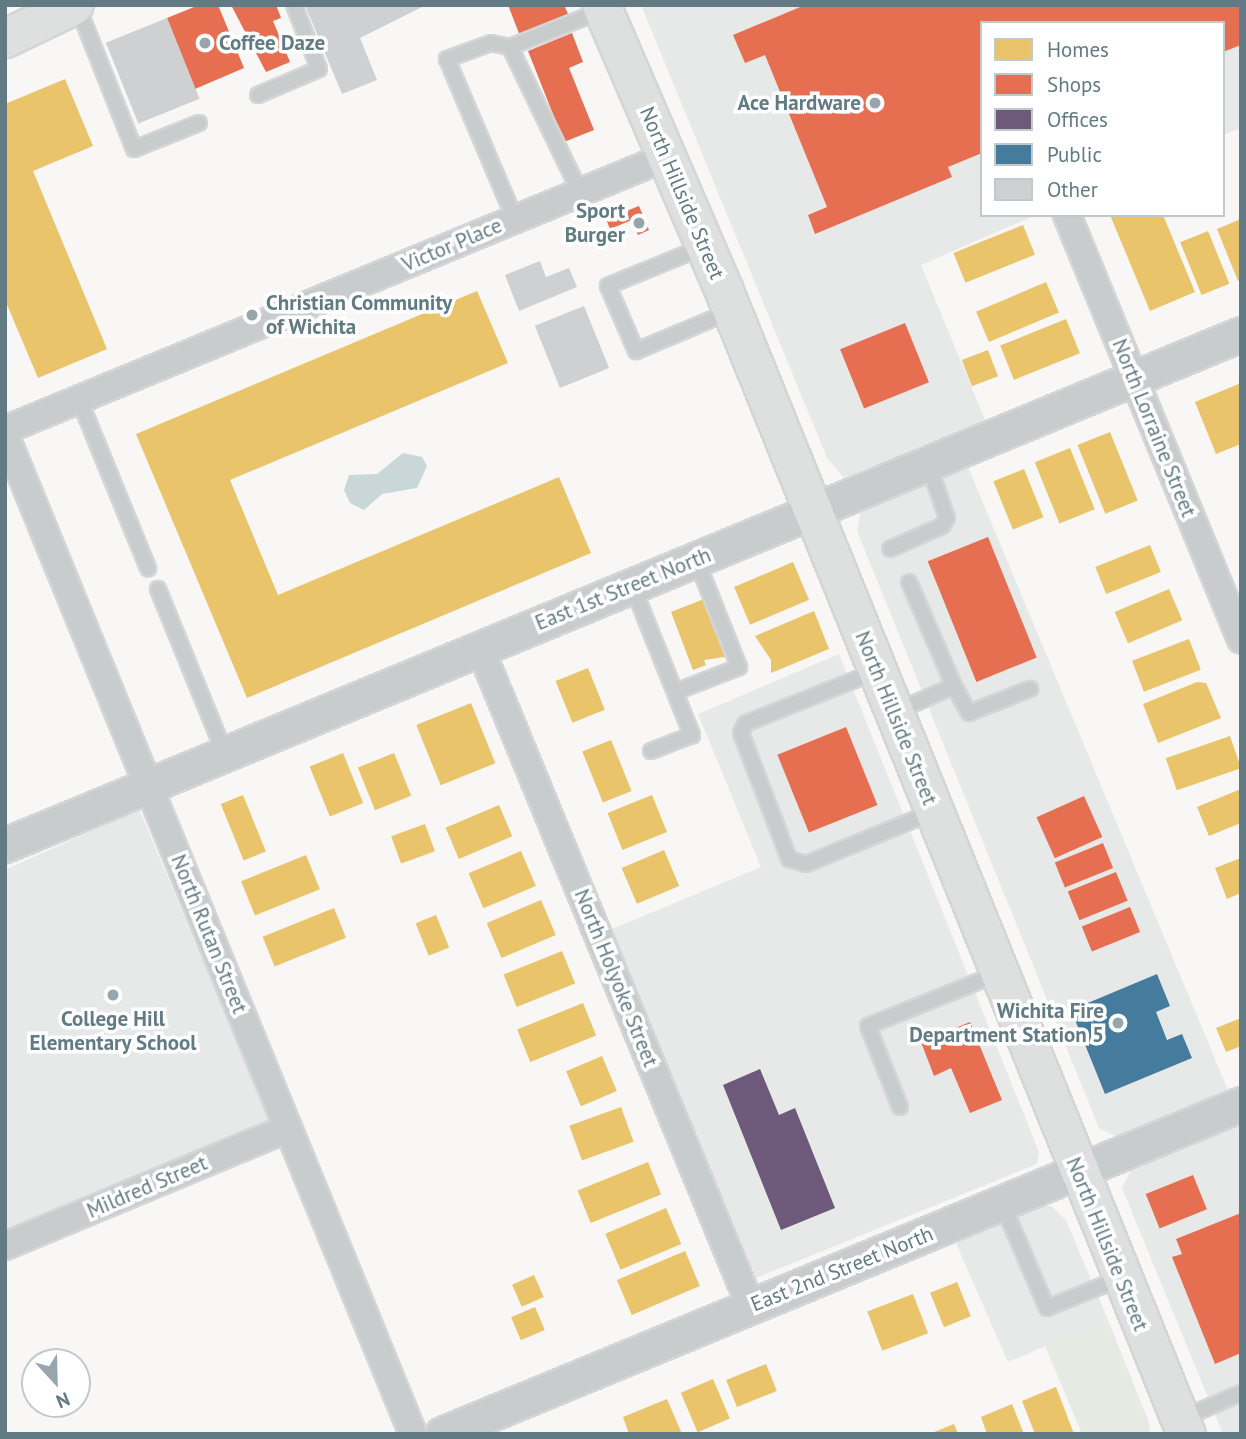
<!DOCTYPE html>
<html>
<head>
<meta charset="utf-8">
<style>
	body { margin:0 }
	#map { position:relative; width:1246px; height:1439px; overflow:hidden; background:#f8f7f6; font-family:"PT Sans",sans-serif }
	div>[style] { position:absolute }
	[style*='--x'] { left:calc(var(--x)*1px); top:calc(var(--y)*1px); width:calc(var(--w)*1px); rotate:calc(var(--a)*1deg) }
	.built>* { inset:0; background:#e7e9e9 }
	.green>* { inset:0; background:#e7e9e3 }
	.water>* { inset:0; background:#cad7d8 }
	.homes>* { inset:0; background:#e9c46a; transform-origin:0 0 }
	.shops>* { inset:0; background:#e76f51; transform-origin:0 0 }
	.offices>* { inset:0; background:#6d597a }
	.public>* { inset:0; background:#457b9d }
	.building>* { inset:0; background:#cfd0d1; transform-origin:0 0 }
	.roads { filter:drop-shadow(2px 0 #d4d5d6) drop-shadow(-2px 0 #d4d5d6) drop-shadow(0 2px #d4d5d6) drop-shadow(0 -2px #d4d5d6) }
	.service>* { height:14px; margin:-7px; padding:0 7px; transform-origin:7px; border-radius:7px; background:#c9cccc }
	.minor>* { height:26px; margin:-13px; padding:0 13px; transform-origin:13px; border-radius:13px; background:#c9cccc }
	.tertiary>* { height:33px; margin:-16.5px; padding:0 16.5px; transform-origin:16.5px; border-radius:16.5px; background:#c9cccc }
	.secondary>* { height:37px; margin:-18.5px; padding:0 18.5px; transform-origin:18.5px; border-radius:18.5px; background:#dee0e0 }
	.dots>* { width:19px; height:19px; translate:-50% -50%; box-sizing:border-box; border:4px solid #fff; border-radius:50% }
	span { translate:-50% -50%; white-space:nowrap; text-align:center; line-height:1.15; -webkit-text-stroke:7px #fff; paint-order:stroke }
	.poi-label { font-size:21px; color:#617a83; font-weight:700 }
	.left { translate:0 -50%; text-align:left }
	.right { translate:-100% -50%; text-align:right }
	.street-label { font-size:21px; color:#617a83 }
	.frame { position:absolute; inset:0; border:7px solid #617a83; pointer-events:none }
	.legend { position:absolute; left:980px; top:21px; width:245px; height:196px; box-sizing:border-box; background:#fff; border:2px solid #c0cacd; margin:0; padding:9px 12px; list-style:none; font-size:21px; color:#617a83 }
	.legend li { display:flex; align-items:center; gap:14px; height:35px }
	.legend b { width:35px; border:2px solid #c0cacd }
	.north { position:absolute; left:21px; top:1348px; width:70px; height:70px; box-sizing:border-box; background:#fff; border:2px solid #c0cacd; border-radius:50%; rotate:158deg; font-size:19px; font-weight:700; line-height:28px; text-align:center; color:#617a83 }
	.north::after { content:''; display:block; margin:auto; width:24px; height:32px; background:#96a6ab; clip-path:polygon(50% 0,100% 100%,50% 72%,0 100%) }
</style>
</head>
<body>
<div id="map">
	<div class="built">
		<i style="clip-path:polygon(641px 5px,1241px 5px,1241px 128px,1223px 135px,1223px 23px,982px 23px,982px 215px,1036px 215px,921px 265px,985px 420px,844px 478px,827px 458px)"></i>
		<i style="clip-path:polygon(966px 462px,1228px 1090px,1119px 1138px,1099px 1128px,857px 531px,861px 510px)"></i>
		<i style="clip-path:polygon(839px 654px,1039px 1152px,1037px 1164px,756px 1278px,612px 929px,761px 867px,698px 714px)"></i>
		<i style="clip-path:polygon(139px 809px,270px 1120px,5px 1236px,5px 870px)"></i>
		<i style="clip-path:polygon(1241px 1120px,1241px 1434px,1223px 1434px,1122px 1188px,1133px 1166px)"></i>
		<i style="clip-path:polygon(1040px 1206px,1051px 1206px,1066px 1220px,1108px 1320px,1008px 1362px,955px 1241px)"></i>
	</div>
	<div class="green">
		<i style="clip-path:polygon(1108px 1320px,1150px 1425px,1149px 1434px,1082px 1434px,1045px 1346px)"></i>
	</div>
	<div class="water">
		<i style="clip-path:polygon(403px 453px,422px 457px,427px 466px,417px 488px,382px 494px,364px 510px,350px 503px,344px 490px,349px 475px,377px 474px)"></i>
	</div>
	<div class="homes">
		<i style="clip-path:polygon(65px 79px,93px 146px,33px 171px,107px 349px,38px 378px,5px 300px,5px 104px)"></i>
		<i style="clip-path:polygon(1110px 215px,1163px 215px,1195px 292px,1150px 311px)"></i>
		<i style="clip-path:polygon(1241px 219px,1241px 280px,1238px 281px,1217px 229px)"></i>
		<i style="left:1023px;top:225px;width:32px;height:75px;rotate:68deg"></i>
		<i style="left:1208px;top:231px;width:57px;height:30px;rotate:68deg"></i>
		<i style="left:1046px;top:282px;width:33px;height:76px;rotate:67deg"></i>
		<i style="clip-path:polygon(477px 291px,508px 363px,230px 480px,278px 595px,559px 477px,591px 553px,247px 698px,136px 434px)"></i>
		<i style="left:1066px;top:319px;width:37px;height:71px;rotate:68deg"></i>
		<i style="left:988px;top:350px;width:28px;height:28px;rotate:69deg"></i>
		<i style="clip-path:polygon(1241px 383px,1241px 444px,1216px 454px,1195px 402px)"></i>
		<i style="left:1110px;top:432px;width:74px;height:35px;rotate:68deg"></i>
		<i style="left:1070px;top:448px;width:66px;height:38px;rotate:68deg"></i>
		<i style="left:1024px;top:469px;width:52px;height:33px;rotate:68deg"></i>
		<i style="left:1150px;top:545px;width:29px;height:59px;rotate:68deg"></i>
		<i style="left:793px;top:562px;width:41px;height:64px;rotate:67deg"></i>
		<i style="left:1169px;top:589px;width:34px;height:59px;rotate:67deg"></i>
		<i style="clip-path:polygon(709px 597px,731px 656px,704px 660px,706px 665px,693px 670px,671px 612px)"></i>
		<i style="clip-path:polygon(814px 611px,829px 649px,771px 673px,771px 660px,755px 636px)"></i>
		<i style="left:1189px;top:639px;width:33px;height:61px;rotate:69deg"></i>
		<i style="left:588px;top:668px;width:45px;height:35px;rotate:68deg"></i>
		<i style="clip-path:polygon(1197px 682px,1206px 683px,1221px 718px,1158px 743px,1143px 704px)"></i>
		<i style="left:471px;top:703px;width:65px;height:59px;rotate:68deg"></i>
		<i style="left:1230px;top:736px;width:34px;height:68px;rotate:71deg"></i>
		<i style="left:611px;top:740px;width:55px;height:31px;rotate:68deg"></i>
		<i style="left:343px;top:753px;width:54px;height:36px;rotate:68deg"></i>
		<i style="left:394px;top:753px;width:46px;height:39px;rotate:68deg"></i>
		<i style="clip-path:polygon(1241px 789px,1241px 823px,1209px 836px,1197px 807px)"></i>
		<i style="left:243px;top:795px;width:61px;height:24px;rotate:68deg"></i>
		<i style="left:652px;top:795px;width:40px;height:48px;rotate:68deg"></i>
		<i style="left:499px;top:805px;width:34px;height:58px;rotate:67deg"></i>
		<i style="left:425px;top:824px;width:29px;height:36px;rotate:70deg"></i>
		<i style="left:664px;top:850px;width:39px;height:46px;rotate:67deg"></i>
		<i style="left:521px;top:851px;width:38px;height:57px;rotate:67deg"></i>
		<i style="left:306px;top:855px;width:37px;height:70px;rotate:68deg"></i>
		<i style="clip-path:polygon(1241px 858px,1241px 893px,1227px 899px,1215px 868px)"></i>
		<i style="left:541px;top:900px;width:38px;height:59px;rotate:67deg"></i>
		<i style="left:334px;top:908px;width:32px;height:77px;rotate:68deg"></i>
		<i style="left:436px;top:915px;width:35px;height:22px;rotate:68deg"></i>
		<i style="left:562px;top:951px;width:35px;height:63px;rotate:68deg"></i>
		<i style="left:583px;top:1003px;width:35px;height:71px;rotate:68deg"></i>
		<i style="clip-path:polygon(1241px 1018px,1241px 1046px,1226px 1052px,1216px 1028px)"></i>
		<i style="left:602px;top:1056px;width:38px;height:39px;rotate:67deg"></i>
		<i style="left:621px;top:1107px;width:37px;height:55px;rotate:70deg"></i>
		<i style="left:648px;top:1162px;width:35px;height:76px;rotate:68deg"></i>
		<i style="left:666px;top:1208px;width:39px;height:66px;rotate:67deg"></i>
		<i style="left:685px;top:1251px;width:38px;height:74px;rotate:67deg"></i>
		<i style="left:534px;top:1275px;width:24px;height:24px;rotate:66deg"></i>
		<i style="left:957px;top:1282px;width:37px;height:29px;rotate:68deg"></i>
		<i style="left:913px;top:1294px;width:42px;height:49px;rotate:69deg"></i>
		<i style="left:535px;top:1307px;width:25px;height:26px;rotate:67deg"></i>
		<i style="left:766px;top:1364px;width:29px;height:43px;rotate:68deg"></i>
		<i style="left:713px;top:1379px;width:43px;height:35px;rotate:67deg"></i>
		<i style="clip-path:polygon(1056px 1387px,1074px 1434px,1035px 1434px,1022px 1401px)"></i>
		<i style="clip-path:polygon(667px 1399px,682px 1434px,629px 1434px,623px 1417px)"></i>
		<i style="clip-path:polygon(1012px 1404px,1024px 1434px,987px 1434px,981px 1417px)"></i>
		<i style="clip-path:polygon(954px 1424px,958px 1434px,929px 1434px)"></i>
	</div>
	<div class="shops">
		<i style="clip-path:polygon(199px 5px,218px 5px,244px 68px,195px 89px,167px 18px)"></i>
		<i style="clip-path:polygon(231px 5px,276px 5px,281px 18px,273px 21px,290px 62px,266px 72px)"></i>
		<i style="clip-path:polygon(508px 5px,564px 5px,569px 16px,520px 36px)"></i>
		<i style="clip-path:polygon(805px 5px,1241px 5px,1241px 45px,1223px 52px,1223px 23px,982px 23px,982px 153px,948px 167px,952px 177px,815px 234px,808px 215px,827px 207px,765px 55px,745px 63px,733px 35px)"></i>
		<i style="clip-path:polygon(572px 33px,583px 62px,569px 68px,594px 130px,564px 142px,528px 51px)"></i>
		<i style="clip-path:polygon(639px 206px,649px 230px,638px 235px,632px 220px,610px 229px,606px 219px)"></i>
		<i style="left:905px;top:323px;width:64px;height:70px;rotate:68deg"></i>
		<i style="left:988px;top:537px;width:130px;height:65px;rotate:68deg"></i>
		<i style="left:846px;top:727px;width:84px;height:74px;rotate:68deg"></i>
		<i style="left:1084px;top:796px;width:45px;height:52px;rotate:66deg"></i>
		<i style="left:1103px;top:843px;width:27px;height:52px;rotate:68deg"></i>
		<i style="left:1116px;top:872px;width:31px;height:52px;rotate:68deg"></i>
		<i style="left:1130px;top:907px;width:27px;height:52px;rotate:68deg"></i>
		<i style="clip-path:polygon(970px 1022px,1002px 1100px,970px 1113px,951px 1068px,934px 1076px,921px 1042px)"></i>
		<i style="left:1193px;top:1175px;width:37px;height:51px;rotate:68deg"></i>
		<i style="clip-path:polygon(1241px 1213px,1241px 1353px,1215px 1364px,1172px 1257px,1182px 1254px,1176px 1239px)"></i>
	</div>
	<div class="offices">
		<i style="clip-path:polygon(760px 1069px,779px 1115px,795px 1108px,835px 1208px,781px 1230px,723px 1085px)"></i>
	</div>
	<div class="public">
		<i style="clip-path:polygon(1157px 974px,1170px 1006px,1156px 1012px,1167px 1040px,1182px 1034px,1192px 1058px,1105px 1094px,1071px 1010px)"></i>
	</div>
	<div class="building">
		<i style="clip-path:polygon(305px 5px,426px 5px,360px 38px,377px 80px,342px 94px)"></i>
		<i style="left:167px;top:18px;width:87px;height:66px;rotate:68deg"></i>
		<i style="clip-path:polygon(540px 261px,546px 277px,569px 268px,577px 287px,519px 311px,505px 275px)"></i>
		<i style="left:584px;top:306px;width:67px;height:53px;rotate:68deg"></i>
	</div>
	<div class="roads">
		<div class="service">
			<i style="--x:77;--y:5;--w:155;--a:68.4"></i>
			<i style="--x:134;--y:149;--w:70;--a:-21.8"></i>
			<i style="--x:510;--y:47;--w:19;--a:-168"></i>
			<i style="--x:491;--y:43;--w:47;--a:160"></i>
			<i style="--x:447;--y:59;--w:174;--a:67"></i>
			<i style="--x:258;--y:95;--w:66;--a:-23.1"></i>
			<i style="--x:319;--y:69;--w:69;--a:-111.3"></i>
			<i style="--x:580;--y:192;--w:161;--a:-115.8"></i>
			<i style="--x:510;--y:47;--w:100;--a:-21.7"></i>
			<i style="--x:703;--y:247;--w:103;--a:157.7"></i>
			<i style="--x:608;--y:286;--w:71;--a:66.7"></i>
			<i style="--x:636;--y:351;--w:103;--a:-22.8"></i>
			<i style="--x:79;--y:399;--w:183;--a:67.8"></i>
			<i style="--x:890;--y:549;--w:57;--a:-23.9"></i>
			<i style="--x:942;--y:526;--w:9;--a:-58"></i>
			<i style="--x:947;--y:518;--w:58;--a:-109.1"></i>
			<i style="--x:632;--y:585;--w:162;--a:68.2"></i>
			<i style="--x:692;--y:735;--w:44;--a:158.7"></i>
			<i style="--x:158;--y:589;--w:178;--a:67.9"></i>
			<i style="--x:877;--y:671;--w:141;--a:158.3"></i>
			<i style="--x:746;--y:723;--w:11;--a:117"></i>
			<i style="--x:741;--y:733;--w:135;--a:69.1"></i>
			<i style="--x:789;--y:859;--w:18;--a:16"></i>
			<i style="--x:806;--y:864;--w:137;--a:-22.3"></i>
			<i style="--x:954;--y:686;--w:31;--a:61"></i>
			<i style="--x:969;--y:713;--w:66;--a:-21.5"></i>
			<i style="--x:675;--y:692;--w:69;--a:-21.3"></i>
			<i style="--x:739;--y:667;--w:116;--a:-111.7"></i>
			<i style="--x:895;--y:712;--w:64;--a:-23.8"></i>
			<i style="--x:954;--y:686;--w:113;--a:-113.4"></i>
			<i style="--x:900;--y:1107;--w:87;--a:-111.6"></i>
			<i style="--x:868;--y:1026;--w:139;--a:-22"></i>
			<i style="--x:1002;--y:1203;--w:114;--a:66.8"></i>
			<i style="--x:1047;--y:1308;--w:80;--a:-22.1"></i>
			<i style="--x:1181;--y:1419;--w:65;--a:-23.4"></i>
		</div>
		<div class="minor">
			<i style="--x:1067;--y:215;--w:459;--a:67.7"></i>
			<i style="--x:5;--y:430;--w:715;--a:-22.44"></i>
			<i style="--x:5;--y:435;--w:1079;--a:67.78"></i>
			<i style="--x:480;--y:648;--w:713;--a:67.65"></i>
			<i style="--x:5;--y:1246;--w:307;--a:-22.6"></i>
		</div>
		<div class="tertiary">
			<i style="--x:5;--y:845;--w:1337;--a:-22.46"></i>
			<i style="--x:442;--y:1434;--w:864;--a:-22.44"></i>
		</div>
		<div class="secondary">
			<i style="--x:601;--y:5;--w:311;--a:66.7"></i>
			<i style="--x:724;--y:291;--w:1233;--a:67.99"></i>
			<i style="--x:5;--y:38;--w:76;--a:-25.6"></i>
		</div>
	</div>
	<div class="dots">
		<i style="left:205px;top:43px;background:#96a6ab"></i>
		<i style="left:875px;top:103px;background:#96a6ab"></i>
		<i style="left:639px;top:223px;background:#96a6ab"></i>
		<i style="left:252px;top:315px;background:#96a6ab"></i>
		<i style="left:113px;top:995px;background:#96a6ab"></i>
		<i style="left:1118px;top:1023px;background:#96a6ab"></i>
	</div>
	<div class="poi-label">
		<span class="left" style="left:219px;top:43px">Coffee Daze</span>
		<span class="right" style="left:861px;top:103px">Ace Hardware</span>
		<span class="right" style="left:625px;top:223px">Sport<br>Burger</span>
		<span class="left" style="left:266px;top:315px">Christian Community<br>of Wichita</span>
		<span class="right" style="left:1104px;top:1023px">Wichita Fire<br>Department Station 5</span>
		<span style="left:113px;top:1031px">College Hill<br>Elementary School</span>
	</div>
	<div class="street-label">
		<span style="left:682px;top:193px;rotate:67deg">North Hillside Street</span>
		<span style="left:452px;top:245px;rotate:-23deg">Victor Place</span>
		<span style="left:1154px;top:428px;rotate:68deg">North Lorraine Street</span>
		<span style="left:623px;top:589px;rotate:-22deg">East 1st Street North</span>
		<span style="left:896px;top:718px;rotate:68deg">North Hillside Street</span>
		<span style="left:209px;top:934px;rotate:68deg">North Rutan Street</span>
		<span style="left:616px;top:978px;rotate:68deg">North Holyoke Street</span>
		<span style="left:147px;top:1187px;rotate:-23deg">Mildred Street</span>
		<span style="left:1107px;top:1244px;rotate:68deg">North Hillside Street</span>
		<span style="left:842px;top:1269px;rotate:-22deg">East 2nd Street North</span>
	</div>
	<div class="frame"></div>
	<ul class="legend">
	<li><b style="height:19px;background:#e9c46a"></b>Homes</li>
	<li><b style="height:19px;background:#e76f51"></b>Shops</li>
	<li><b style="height:19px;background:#6d597a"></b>Offices</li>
	<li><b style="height:19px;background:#457b9d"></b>Public</li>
	<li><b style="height:19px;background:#cfd0d1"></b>Other</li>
	</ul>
	<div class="north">N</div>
</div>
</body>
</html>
